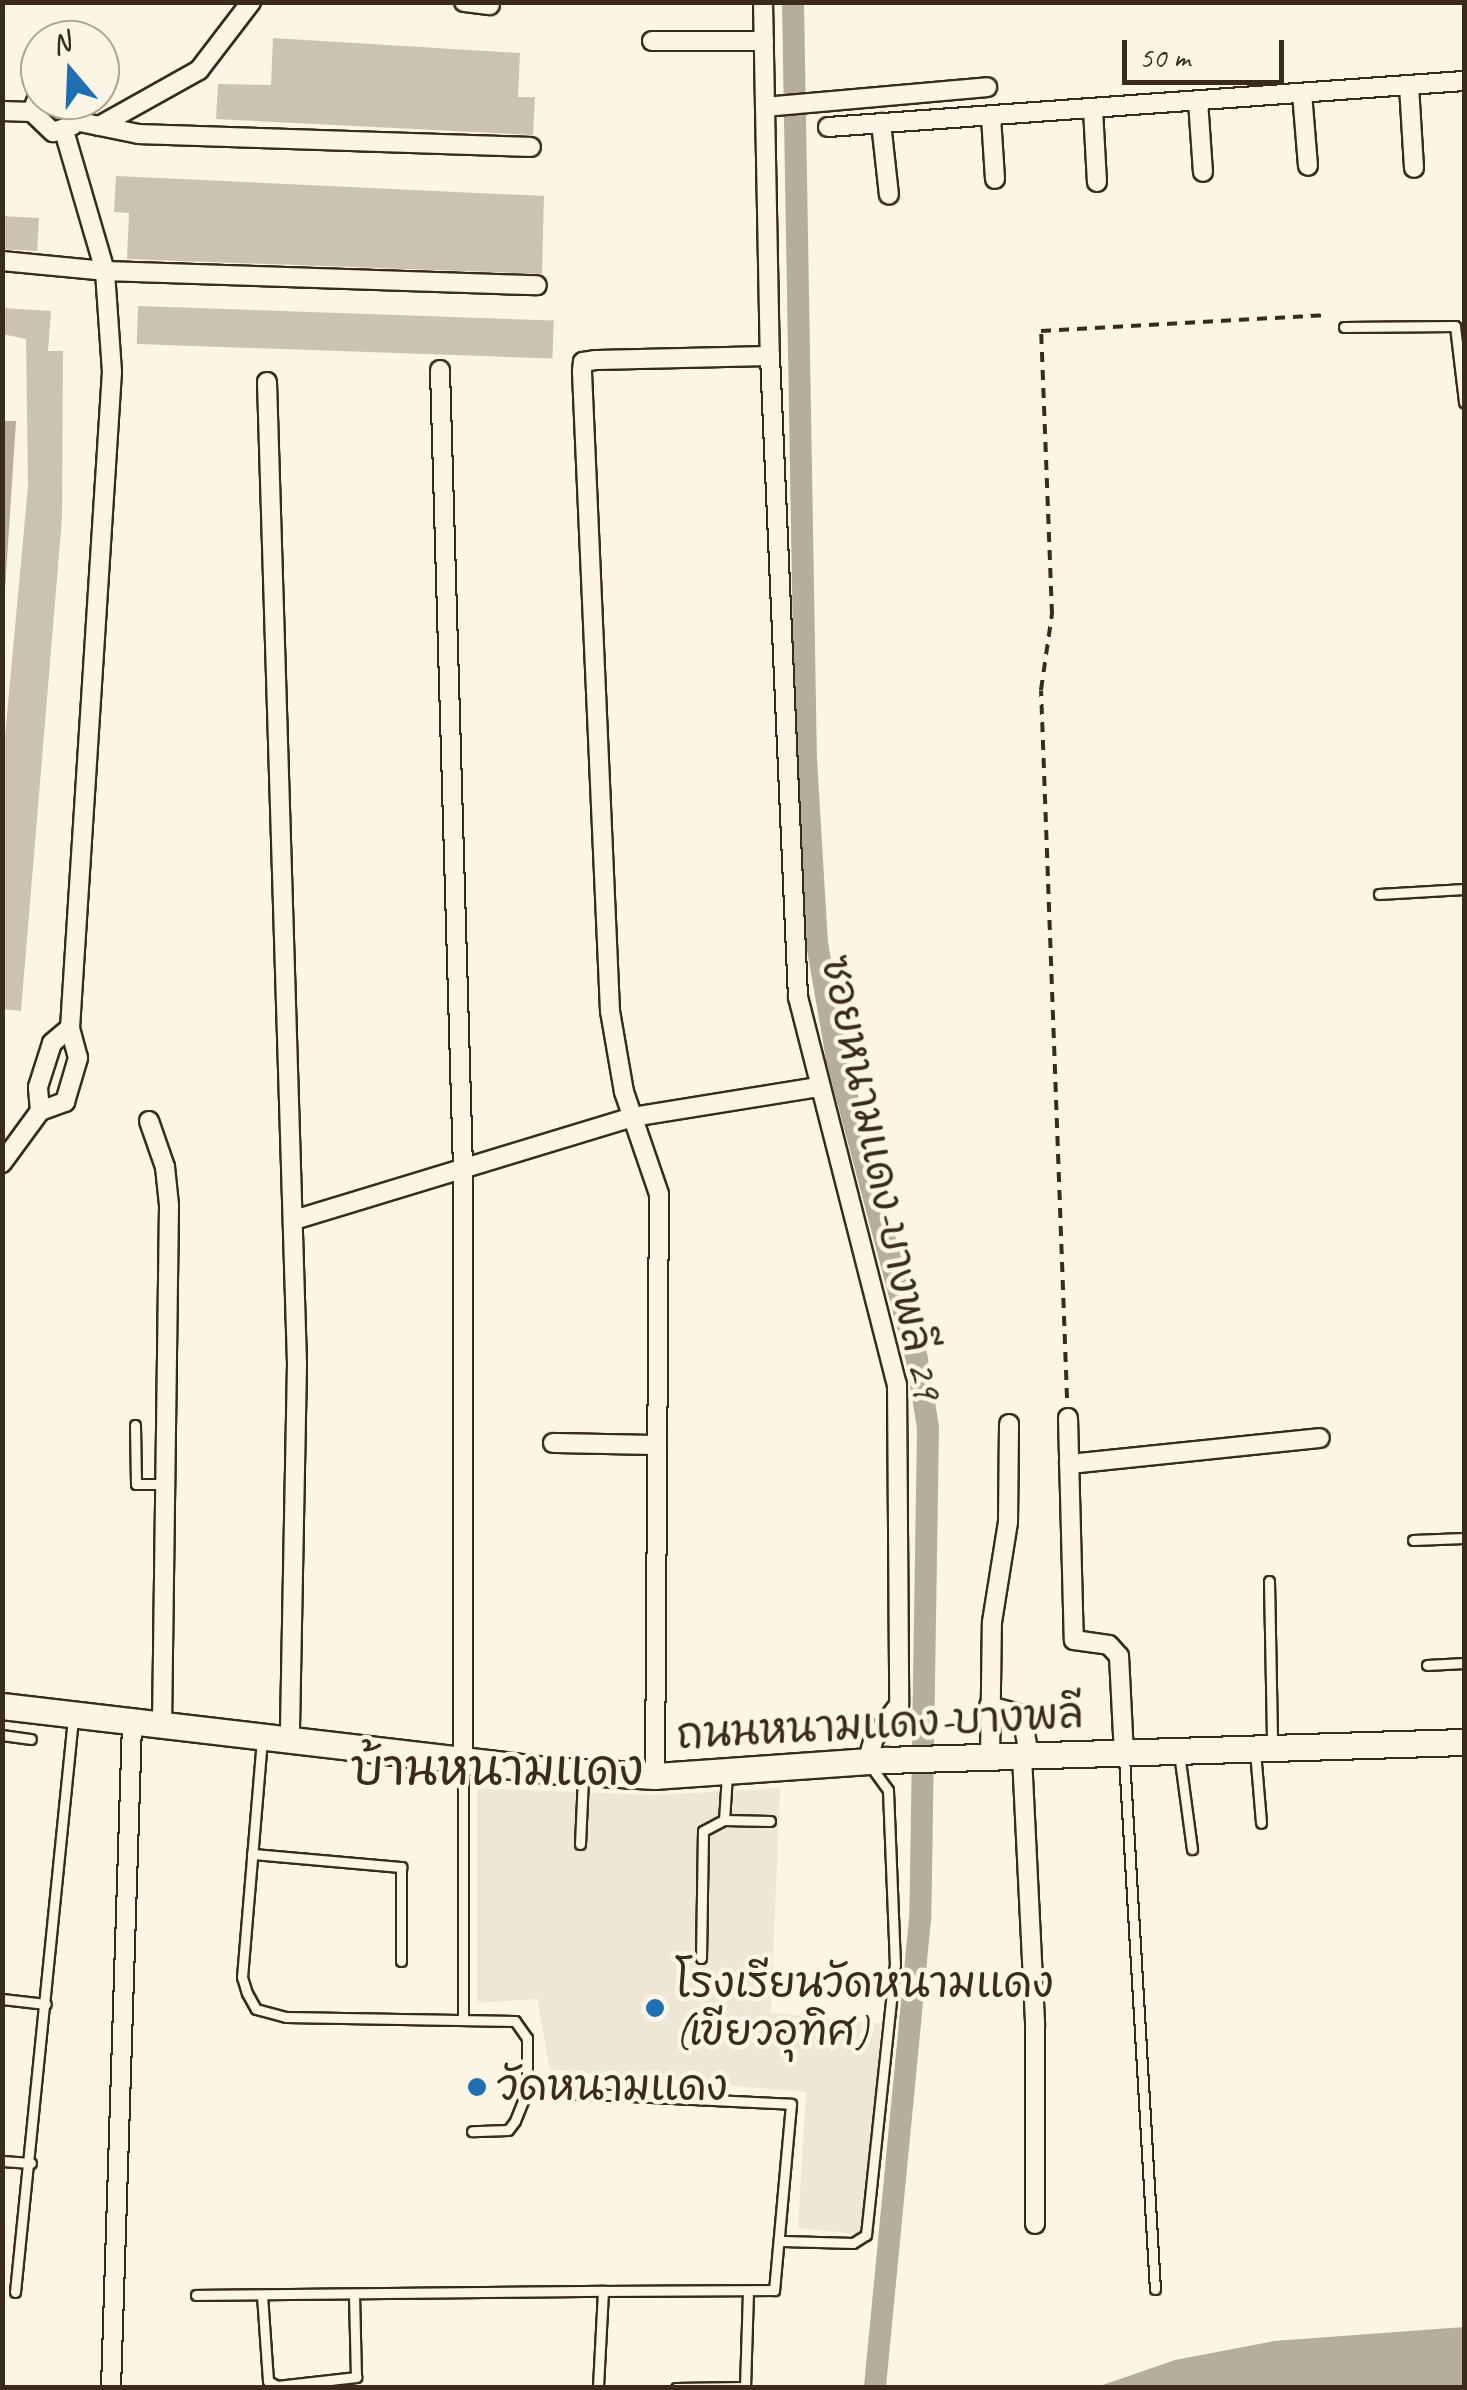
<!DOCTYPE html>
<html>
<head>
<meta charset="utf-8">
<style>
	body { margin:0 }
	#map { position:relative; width:1467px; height:2390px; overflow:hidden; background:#fcf5e5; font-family:Caveat,"Playpen Sans Thai",sans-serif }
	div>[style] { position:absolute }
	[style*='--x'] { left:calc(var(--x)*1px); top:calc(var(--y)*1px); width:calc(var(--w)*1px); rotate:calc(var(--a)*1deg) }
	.built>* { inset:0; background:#eee6d6 }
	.water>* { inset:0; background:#b7ad9e }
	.canal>* { height:22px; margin:-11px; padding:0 11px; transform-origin:11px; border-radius:11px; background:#b7ad9e }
	.building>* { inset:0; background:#ccc2b3; transform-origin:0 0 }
	.path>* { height:4px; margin-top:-2px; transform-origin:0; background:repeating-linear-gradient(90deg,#3b2a1e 0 10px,transparent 0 18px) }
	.roads { filter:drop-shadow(2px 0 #3b2a1e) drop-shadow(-2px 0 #3b2a1e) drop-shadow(0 2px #3b2a1e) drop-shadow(0 -2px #3b2a1e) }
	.lane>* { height:9px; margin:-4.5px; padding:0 4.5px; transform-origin:4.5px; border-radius:4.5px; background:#fcf5e5 }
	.street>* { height:18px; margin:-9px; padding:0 9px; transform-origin:9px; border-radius:9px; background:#fcf5e5 }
	.secondary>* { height:25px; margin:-12.5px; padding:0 12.5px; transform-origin:12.5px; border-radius:12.5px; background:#fcf5e5 }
	.dots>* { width:28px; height:28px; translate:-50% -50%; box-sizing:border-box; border:5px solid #fcf5e5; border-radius:50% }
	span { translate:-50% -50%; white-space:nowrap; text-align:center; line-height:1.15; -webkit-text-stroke:9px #fcf5e5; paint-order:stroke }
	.street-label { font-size:42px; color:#3b2a1e }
	.poi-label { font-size:42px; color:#3b2a1e }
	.left { translate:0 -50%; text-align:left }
	.quarter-label { font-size:48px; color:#3b2a1e }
	.frame { position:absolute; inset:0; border:5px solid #3b2a1e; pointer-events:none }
	.north { position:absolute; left:20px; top:20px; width:100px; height:100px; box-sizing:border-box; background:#fcf5e5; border:2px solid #afa495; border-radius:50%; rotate:341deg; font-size:28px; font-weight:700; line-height:40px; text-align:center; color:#3b2a1e }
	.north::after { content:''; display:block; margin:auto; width:35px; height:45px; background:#1f6fb2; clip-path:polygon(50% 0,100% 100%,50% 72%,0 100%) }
	.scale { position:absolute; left:1122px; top:40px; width:162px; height:45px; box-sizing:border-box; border:5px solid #3b2a1e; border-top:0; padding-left:12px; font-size:30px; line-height:35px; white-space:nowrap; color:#3b2a1e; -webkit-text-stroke:8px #fcf5e5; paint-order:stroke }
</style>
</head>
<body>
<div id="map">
	<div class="built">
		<i style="clip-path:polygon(477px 1788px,654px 1795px,780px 1788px,771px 2013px,881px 2023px,866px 2235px,798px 2228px,806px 2092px,550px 2070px,537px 1999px,477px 2003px)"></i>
	</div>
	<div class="water">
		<i style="clip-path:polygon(3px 421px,16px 421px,3px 621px,2px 421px)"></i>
		<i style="clip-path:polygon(1464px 2327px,1464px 2387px,1097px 2387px,1175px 2360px,1274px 2341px)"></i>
	</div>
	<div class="canal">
		<i style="--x:793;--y:2;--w:757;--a:89.02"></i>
		<i style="--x:806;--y:759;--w:184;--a:86.6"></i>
		<i style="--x:817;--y:943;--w:118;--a:80.2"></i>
		<i style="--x:837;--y:1059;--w:310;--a:75.1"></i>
		<i style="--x:917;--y:1359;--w:70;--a:80.9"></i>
		<i style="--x:928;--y:1428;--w:491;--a:90.9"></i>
		<i style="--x:920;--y:1919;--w:471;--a:95.5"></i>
	</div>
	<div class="building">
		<i style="clip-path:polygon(273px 38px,520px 53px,518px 97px,535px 97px,533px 135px,216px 119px,218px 84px,271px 85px)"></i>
		<i style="clip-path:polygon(116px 176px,544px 196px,542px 274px,127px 259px,129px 213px,114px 212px)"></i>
		<i style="left:2px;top:216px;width:37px;height:33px;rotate:3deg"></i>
		<i style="left:138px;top:306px;width:416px;height:38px;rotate:2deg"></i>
		<i style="clip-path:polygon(2px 308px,51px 311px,48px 351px,63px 351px,62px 518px,21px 1011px,2px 1009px,2px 769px,28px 486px,26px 339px,2px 334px)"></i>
	</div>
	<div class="path">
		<i style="--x:1067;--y:1398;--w:708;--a:-92.1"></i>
		<i style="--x:1041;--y:690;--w:77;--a:-81.8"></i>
		<i style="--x:1052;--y:614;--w:283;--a:-92.2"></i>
		<i style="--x:1041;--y:331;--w:287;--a:-3.2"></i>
	</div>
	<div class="roads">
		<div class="lane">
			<i style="--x:1344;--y:327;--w:111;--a:-0.5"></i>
			<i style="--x:1455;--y:326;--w:77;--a:83.2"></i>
			<i style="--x:1379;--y:894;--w:85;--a:-3.4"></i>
			<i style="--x:135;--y:1425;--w:59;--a:89"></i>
			<i style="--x:136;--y:1484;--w:30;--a:0"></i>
			<i style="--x:1413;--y:1540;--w:51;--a:-2.2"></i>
			<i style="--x:1269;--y:1581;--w:162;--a:88.9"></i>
			<i style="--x:1427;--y:1665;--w:37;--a:-3"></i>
			<i style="--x:2;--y:1735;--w:29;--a:8"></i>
			<i style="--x:262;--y:1739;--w:239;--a:94.8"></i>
			<i style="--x:242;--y:1977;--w:17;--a:73"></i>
			<i style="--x:247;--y:1993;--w:18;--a:61"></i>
			<i style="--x:256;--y:2009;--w:31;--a:15"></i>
			<i style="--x:286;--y:2017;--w:229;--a:1"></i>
			<i style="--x:515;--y:2021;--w:21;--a:55"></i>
			<i style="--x:527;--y:2038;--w:53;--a:90"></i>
			<i style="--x:527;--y:2091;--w:32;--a:112"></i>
			<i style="--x:515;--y:2121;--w:11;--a:128"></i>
			<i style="--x:508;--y:2130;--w:36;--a:178"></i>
			<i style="--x:1255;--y:1751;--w:72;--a:85.2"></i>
			<i style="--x:1179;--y:1753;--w:97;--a:82.3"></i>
			<i style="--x:1124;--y:1757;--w:533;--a:86.67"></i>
			<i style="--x:463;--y:1764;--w:253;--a:90"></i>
			<i style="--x:724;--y:1820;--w:46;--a:1.2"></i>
			<i style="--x:580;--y:1844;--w:67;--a:-87.4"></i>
			<i style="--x:252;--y:1854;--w:150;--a:5"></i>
			<i style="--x:401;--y:1867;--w:94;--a:90"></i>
			<i style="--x:701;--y:1958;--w:127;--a:-89.1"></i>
			<i style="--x:703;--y:1831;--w:24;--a:-28"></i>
			<i style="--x:724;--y:1820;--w:45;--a:-86.2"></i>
			<i style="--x:2;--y:1999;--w:44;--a:6.5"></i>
			<i style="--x:527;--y:2091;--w:264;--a:2.8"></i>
			<i style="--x:791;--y:2104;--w:187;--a:95.2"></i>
			<i style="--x:774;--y:2290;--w:171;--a:179.7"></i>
			<i style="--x:603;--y:2291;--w:97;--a:93"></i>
			<i style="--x:2;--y:2161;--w:29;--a:4"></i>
			<i style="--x:783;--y:2241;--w:70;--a:1.6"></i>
			<i style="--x:853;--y:2243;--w:15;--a:-32"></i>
			<i style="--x:866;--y:2235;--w:272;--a:-83.9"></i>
			<i style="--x:895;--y:1965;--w:175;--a:-92.3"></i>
			<i style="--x:888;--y:1790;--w:29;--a:-126"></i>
			<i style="--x:15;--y:2292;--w:577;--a:-84.23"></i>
			<i style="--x:196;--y:2295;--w:407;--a:-0.6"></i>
			<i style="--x:262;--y:2295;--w:86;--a:86"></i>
			<i style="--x:268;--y:2381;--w:10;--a:29"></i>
			<i style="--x:277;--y:2386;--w:80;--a:-6.5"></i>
			<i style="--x:356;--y:2377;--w:82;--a:-91.4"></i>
			<i style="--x:676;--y:2388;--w:69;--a:-0.8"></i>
			<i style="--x:745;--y:2387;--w:94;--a:-88.2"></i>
		</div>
		<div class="street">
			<i style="--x:464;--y:2;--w:26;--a:7"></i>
			<i style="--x:763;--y:2;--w:354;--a:88.9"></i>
			<i style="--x:770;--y:356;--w:642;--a:87.5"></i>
			<i style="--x:798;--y:997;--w:399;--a:75.7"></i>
			<i style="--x:897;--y:1384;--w:321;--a:89.6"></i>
			<i style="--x:899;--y:1705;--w:41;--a:127.1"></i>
			<i style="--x:874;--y:1738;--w:25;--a:106"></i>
			<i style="--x:652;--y:41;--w:112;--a:0"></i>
			<i style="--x:1409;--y:86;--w:82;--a:86.5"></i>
			<i style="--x:40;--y:91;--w:22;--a:111"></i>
			<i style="--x:32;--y:112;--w:29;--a:44"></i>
			<i style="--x:53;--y:132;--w:21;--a:-19"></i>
			<i style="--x:73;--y:125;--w:25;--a:-81"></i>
			<i style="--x:1302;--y:93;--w:73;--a:85.3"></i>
			<i style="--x:1198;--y:101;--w:71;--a:86"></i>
			<i style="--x:765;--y:107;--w:223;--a:-5.1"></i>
			<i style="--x:1093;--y:109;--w:73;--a:86.9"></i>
			<i style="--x:2;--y:111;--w:30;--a:2"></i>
			<i style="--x:991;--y:117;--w:62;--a:86.3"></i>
			<i style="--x:75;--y:121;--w:65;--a:11.5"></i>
			<i style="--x:139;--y:134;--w:392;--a:1.9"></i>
			<i style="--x:881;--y:123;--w:72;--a:83.7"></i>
			<i style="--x:99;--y:126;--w:115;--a:-29.2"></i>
			<i style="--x:199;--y:70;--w:86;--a:-52.6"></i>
			<i style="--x:828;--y:127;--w:638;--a:-4.14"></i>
			<i style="--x:2;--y:261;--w:103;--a:5.5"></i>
			<i style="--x:105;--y:271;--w:432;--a:1.9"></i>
			<i style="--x:440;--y:370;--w:798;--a:88.35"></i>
			<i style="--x:463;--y:1168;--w:593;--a:90"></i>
			<i style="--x:267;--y:382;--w:982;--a:88.25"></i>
			<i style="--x:297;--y:1364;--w:376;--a:91.1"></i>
			<i style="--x:40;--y:1111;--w:24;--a:-95"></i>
			<i style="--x:38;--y:1087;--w:46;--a:-72.3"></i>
			<i style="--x:52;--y:1043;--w:23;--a:-40"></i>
			<i style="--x:149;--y:1121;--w:49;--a:70.8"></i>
			<i style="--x:165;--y:1167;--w:39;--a:84"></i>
			<i style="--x:169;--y:1206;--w:519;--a:90.77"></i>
			<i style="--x:2;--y:1163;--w:64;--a:-53.8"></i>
			<i style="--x:40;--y:1111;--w:27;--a:-20"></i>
			<i style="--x:65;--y:1102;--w:46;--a:-73.5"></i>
			<i style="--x:78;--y:1058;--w:31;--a:-105"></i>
			<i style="--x:70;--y:1028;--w:657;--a:-86.34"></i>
			<i style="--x:112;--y:372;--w:101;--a:-94"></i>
			<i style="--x:105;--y:271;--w:146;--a:-106.3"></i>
			<i style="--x:294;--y:1220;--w:354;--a:-16.9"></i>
			<i style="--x:633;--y:1117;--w:188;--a:-9.2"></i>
			<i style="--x:1068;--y:1418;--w:222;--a:88.5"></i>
			<i style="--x:1074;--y:1640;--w:35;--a:8"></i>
			<i style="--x:1109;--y:1645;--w:15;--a:48"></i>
			<i style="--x:1119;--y:1656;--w:99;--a:87.1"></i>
			<i style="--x:553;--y:1443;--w:104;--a:1.1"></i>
			<i style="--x:1069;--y:1464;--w:252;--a:-5.9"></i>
			<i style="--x:989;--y:1706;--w:34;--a:15"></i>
			<i style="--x:1022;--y:1715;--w:42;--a:80.3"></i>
			<i style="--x:1022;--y:1756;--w:270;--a:87.2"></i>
			<i style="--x:1035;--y:2026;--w:198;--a:90"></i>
			<i style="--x:990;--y:1759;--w:137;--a:-89.2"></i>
			<i style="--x:992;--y:1622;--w:101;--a:-80.9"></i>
			<i style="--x:1008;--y:1522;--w:98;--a:-89.4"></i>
			<i style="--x:655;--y:1776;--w:582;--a:-89.61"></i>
			<i style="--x:659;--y:1194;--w:108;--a:-108.9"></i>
			<i style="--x:624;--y:1092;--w:82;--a:-99.8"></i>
			<i style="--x:610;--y:1011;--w:641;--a:-92.51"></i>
			<i style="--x:582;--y:371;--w:9;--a:-84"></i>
			<i style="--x:583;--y:362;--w:12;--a:-9"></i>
			<i style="--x:595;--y:360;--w:175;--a:-1.3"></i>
			<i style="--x:111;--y:2388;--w:666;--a:-88.19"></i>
		</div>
		<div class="secondary">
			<i style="--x:2;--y:1706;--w:549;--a:6.7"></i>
			<i style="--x:547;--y:1770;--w:108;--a:3.2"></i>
			<i style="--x:655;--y:1776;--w:231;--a:-4"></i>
			<i style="--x:885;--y:1760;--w:579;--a:-1.78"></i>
		</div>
	</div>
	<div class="dots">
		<i style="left:655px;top:2008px;background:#1f6fb2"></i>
		<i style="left:477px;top:2087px;background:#1f6fb2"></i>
	</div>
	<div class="street-label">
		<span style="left:881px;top:1177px;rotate:78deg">ซอยหนามแดง-บางพลี 29</span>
		<span style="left:880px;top:1725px;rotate:-3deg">ถนนหนามแดง-บางพลี</span>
	</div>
	<div class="poi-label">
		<span class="left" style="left:675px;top:2008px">โรงเรียนวัดหนามแดง<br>(เขียวอุทิศ)</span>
		<span class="left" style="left:497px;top:2087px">วัดหนามแดง</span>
	</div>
	<div class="quarter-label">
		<span style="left:497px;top:1769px">บ้านหนามแดง</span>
	</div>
	<div class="frame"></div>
	<div class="north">N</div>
	<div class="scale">50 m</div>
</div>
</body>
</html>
